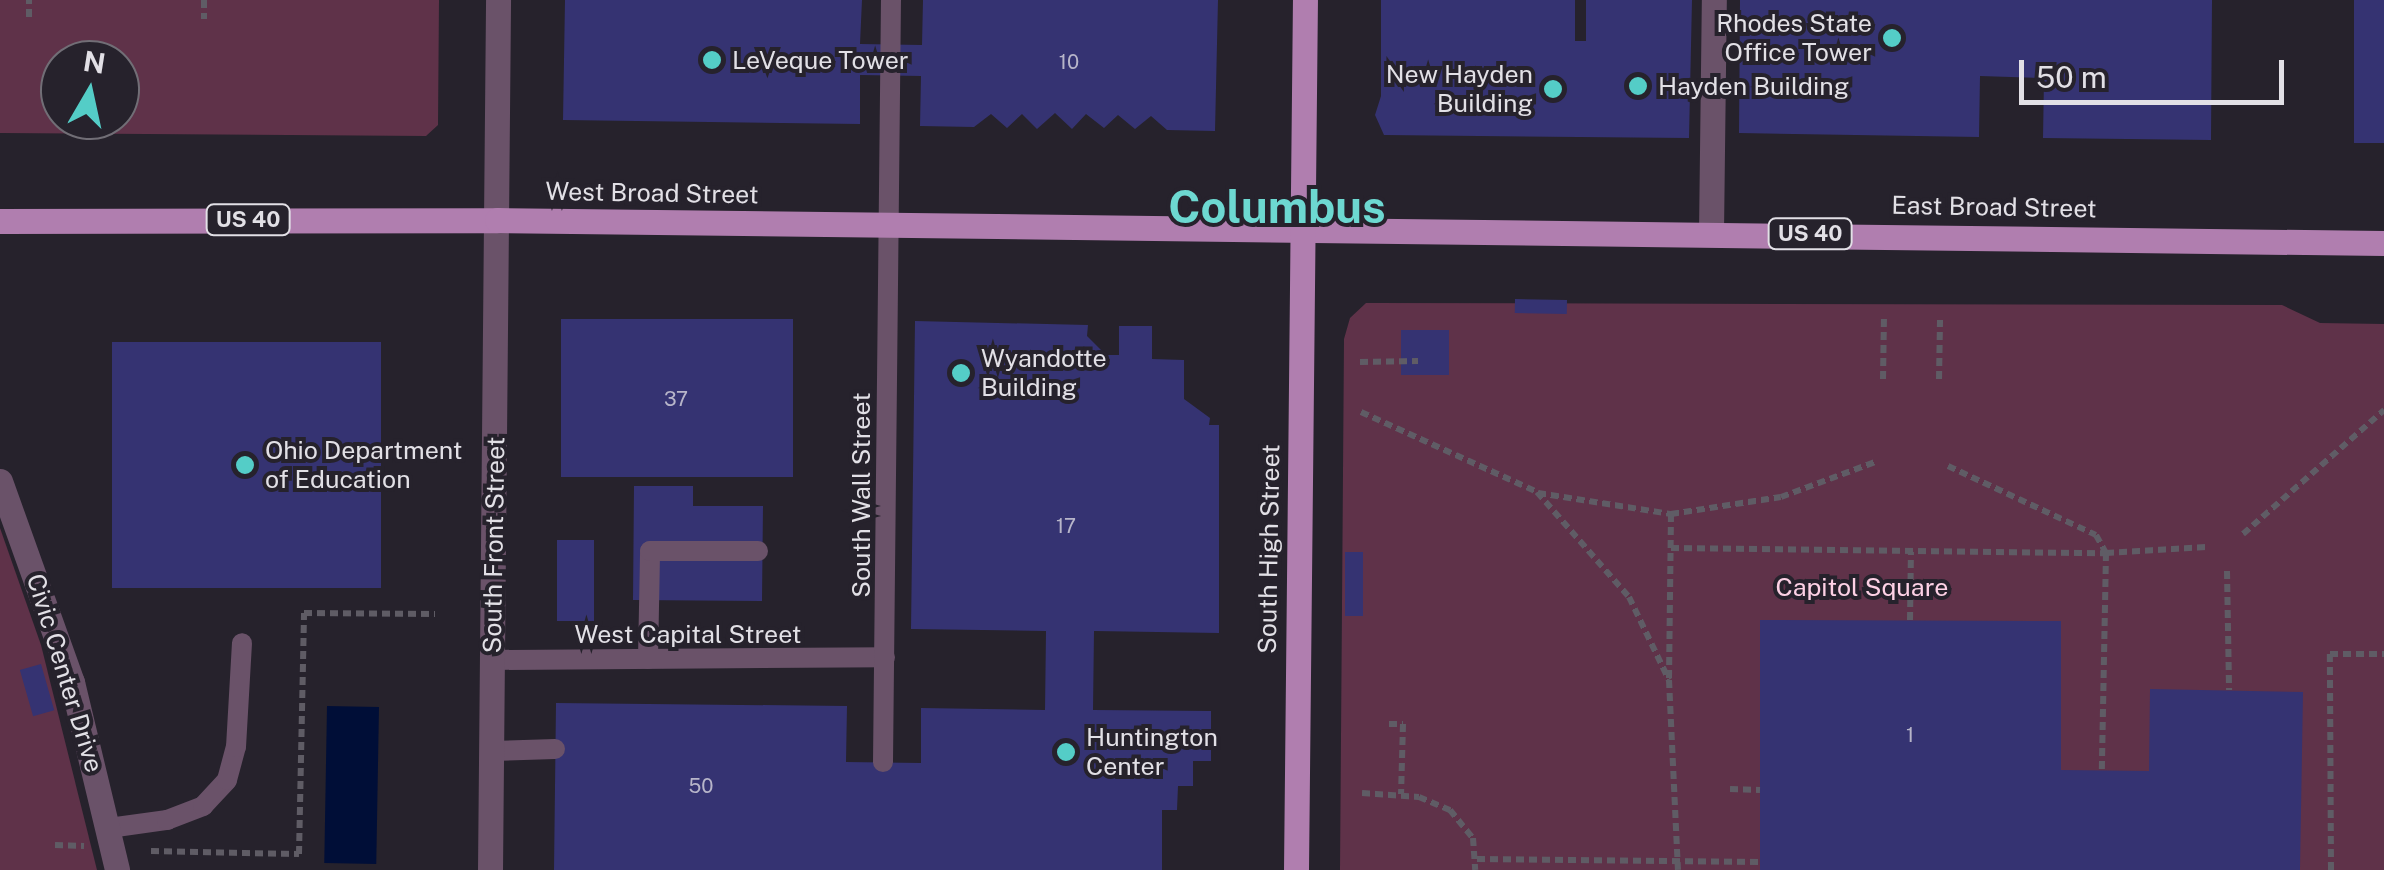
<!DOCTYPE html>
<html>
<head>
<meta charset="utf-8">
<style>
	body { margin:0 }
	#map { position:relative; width:2384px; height:870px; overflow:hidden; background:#26222c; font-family:"Public Sans",sans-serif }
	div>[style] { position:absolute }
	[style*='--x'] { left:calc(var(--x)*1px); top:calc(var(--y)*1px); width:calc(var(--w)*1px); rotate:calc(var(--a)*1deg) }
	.green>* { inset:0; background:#5f3249 }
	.water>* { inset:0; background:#000e37; transform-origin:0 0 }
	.building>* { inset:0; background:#353372; transform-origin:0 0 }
	.path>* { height:6px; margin-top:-3px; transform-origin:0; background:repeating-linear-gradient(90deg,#5f5c65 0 8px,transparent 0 13px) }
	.service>* { height:20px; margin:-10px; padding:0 10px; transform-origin:10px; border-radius:10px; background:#6a5269 }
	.minor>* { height:25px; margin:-12.5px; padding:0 12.5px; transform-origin:12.5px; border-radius:12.5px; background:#6a5269 }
	.tertiary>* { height:25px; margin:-12.5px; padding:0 12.5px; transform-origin:12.5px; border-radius:12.5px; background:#6a5269 }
	.primary>* { height:25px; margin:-12.5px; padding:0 12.5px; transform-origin:12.5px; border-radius:12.5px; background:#b07eaf }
	.dots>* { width:28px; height:28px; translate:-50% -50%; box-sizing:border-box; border:5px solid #26222c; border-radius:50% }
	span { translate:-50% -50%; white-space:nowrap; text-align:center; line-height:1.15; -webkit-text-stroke:8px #26222c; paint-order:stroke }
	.number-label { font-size:20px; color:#b7b5c9 }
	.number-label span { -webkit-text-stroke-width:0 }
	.shield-label span { padding:2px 8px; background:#26222c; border:2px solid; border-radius:8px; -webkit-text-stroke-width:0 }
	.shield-label { font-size:22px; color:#e2e0e6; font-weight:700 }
	.poi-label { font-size:25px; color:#e2e0e6 }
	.right { translate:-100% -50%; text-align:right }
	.left { translate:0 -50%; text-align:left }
	.street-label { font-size:25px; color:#e2e0e6 }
	.park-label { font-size:25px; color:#fdd1e5 }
	.town-label { font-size:45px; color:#6dd8d1; font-weight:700 }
	.north { position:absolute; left:40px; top:40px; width:100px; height:100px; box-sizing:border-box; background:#26222c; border:2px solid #716e76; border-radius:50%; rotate:9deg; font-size:28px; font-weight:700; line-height:40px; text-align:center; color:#e2e0e6 }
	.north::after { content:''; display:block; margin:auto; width:35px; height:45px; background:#54cdc7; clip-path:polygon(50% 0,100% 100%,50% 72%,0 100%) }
	.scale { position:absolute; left:2019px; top:60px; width:265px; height:45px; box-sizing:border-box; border:5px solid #e2e0e6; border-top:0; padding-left:12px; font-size:30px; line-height:35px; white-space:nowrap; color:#e2e0e6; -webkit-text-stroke:8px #26222c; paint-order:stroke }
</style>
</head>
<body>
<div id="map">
	<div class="green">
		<i style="clip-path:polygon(evenodd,0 0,439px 0,438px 125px,426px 136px,0 133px,0 0,60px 60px,120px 60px,120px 120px,60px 120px,60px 60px)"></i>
		<i style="clip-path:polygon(1366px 303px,2282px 305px,2320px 323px,2384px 324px,2384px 870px,1340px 870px,1344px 339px,1350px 318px)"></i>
		<i style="clip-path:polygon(0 528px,41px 645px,97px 870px,0 870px)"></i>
	</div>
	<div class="water">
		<i style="left:327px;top:706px;width:52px;height:157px;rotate:1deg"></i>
	</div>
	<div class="building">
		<i style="clip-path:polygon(565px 0,862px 0,860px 44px,922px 45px,923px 0,1218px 0,1215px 131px,1167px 130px,1151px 116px,1135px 129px,1118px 115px,1104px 128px,1086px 114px,1072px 129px,1055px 113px,1037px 129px,1022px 114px,1007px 128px,991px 114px,974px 127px,920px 126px,921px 76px,860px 75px,860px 124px,563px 120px)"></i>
		<i style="clip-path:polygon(1381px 0,1575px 0,1575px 41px,1586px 41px,1586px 0,1692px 0,1689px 138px,1384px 135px,1375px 115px,1381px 96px)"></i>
		<i style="clip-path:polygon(1740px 0,2212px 0,2211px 140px,2043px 138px,2044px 78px,1980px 76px,1979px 137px,1739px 133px)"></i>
		<i style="left:2354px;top:0;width:30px;height:143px"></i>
		<i style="left:1515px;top:299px;width:52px;height:14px;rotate:1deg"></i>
		<i style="left:561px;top:319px;width:232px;height:158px"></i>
		<i style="clip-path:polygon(915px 321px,1088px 325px,1087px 336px,1106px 355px,1119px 355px,1119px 326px,1152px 326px,1152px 359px,1184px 360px,1184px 399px,1210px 418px,1209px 425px,1219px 425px,1219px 633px,1094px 631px,1093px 710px,1211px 711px,1211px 761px,1193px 761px,1193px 786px,1178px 786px,1177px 810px,1162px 810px,1162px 870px,554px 870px,556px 703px,847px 706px,846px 762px,921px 763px,921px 708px,1045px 710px,1046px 631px,911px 629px)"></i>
		<i style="left:1401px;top:330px;width:48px;height:45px"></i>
		<i style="left:112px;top:342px;width:269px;height:246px"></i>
		<i style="clip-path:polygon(634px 486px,693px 486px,693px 506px,763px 506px,762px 601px,633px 600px)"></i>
		<i style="left:557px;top:540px;width:37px;height:81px"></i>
		<i style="left:1345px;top:552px;width:18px;height:64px"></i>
		<i style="clip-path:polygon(1760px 620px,2061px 621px,2061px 770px,2149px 771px,2150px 689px,2303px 692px,2300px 870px,1760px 870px)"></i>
		<i style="left:41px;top:664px;width:48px;height:22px;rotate:74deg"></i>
	</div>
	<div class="path">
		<i style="--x:204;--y:0;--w:19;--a:90"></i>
		<i style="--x:29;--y:17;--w:17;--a:-90"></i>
		<i style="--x:1360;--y:362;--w:58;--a:-1"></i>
		<i style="--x:1883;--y:379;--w:61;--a:-89.1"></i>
		<i style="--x:1939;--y:379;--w:59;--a:-89"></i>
		<i style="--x:1361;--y:412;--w:193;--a:24.4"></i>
		<i style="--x:1537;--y:492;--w:140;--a:48.8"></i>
		<i style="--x:1629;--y:597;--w:92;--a:64.3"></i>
		<i style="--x:1948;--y:466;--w:163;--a:25"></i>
		<i style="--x:2096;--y:535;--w:21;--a:61"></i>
		<i style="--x:2106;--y:553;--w:217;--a:91.1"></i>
		<i style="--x:1538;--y:493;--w:135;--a:9"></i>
		<i style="--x:1671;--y:514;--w:111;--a:-8.8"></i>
		<i style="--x:1781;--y:497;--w:100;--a:-20.4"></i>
		<i style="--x:1671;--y:514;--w:166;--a:90.7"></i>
		<i style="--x:1669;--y:680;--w:190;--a:87.3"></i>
		<i style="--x:2243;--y:534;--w:188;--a:-41.3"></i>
		<i style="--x:1671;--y:548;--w:435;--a:0.7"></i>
		<i style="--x:2106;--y:553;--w:100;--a:-3.4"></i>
		<i style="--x:2227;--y:571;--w:119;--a:89"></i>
		<i style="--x:1910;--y:620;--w:68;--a:-89.2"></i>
		<i style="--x:1389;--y:724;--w:14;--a:0"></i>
		<i style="--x:1403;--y:724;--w:70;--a:91.6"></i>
		<i style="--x:1730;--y:789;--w:30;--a:2"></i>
		<i style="--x:1362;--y:793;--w:57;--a:4"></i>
		<i style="--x:1419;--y:797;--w:34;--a:23"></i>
		<i style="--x:1450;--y:810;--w:36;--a:51"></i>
		<i style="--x:1473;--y:838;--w:32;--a:86"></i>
		<i style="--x:55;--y:845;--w:29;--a:2"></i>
		<i style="--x:151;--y:851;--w:148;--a:1.2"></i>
		<i style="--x:299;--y:854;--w:241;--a:-88.8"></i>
		<i style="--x:304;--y:613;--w:131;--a:0.4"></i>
		<i style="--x:1477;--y:859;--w:283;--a:0.6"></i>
		<i style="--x:2331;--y:870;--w:216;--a:-90.3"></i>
		<i style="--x:2330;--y:654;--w:54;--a:0"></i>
	</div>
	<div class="service">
		<i style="--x:648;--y:659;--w:108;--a:-88.9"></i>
		<i style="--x:650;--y:551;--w:108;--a:0"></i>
		<i style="--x:492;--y:660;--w:393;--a:-0.4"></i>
		<i style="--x:492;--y:751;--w:63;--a:-1.8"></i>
		<i style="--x:883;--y:762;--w:762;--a:-89.4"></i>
		<i style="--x:109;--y:828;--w:59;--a:-7.9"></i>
		<i style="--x:167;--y:820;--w:39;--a:-21"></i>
		<i style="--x:203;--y:806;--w:35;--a:-47"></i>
		<i style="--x:227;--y:780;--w:34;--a:-75"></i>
		<i style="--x:236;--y:747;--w:104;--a:-86.7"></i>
	</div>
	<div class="minor">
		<i style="--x:1711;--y:233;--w:233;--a:-89.3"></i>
	</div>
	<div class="tertiary">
		<i style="--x:0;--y:481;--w:214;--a:70.3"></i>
		<i style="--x:72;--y:682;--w:193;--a:76.5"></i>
		<i style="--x:490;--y:870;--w:870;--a:-89.47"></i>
	</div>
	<div class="primary">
		<i style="--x:0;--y:221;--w:497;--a:-0.1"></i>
		<i style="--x:497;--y:220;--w:1887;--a:0.7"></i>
		<i style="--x:1296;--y:870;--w:870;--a:-89.41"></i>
	</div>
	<div class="dots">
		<i style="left:1892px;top:38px;background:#54cdc7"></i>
		<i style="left:712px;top:60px;background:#54cdc7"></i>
		<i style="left:1638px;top:86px;background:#54cdc7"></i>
		<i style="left:1553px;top:89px;background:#54cdc7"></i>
		<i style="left:961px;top:373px;background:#54cdc7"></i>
		<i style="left:245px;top:465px;background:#54cdc7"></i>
		<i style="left:1066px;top:752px;background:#54cdc7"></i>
	</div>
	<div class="number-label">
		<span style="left:1069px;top:62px">10</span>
		<span style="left:676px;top:399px">37</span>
		<span style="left:1066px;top:526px">17</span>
		<span style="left:1910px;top:735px">1</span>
		<span style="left:701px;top:786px">50</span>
	</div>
	<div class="shield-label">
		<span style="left:248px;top:220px">US 40</span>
		<span style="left:1810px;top:234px">US 40</span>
	</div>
	<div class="poi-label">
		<span class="right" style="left:1872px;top:38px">Rhodes State<br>Office Tower</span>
		<span class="left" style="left:732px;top:60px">LeVeque Tower</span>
		<span class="right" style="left:1533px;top:89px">New Hayden<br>Building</span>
		<span class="left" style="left:1658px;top:86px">Hayden Building</span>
		<span class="left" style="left:981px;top:373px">Wyandotte<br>Building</span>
		<span class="left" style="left:265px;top:465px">Ohio Department<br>of Education</span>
		<span class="left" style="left:1086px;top:752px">Huntington<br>Center</span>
	</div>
	<div class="street-label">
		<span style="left:652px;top:193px;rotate:1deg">West Broad Street</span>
		<span style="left:1994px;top:207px;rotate:1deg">East Broad Street</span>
		<span style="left:861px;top:495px;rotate:-90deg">South Wall Street</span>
		<span style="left:494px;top:545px;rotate:-89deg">South Front Street</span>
		<span style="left:1269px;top:549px;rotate:-89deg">South High Street</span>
		<span style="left:688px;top:634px">West Capital Street</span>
		<span style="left:65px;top:673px;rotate:73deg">Civic Center Drive</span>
	</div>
	<div class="park-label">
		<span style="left:1862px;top:587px">Capitol Square</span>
	</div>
	<div class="town-label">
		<span style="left:1277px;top:207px">Columbus</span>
	</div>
	<div class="north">N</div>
	<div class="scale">50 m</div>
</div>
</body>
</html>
